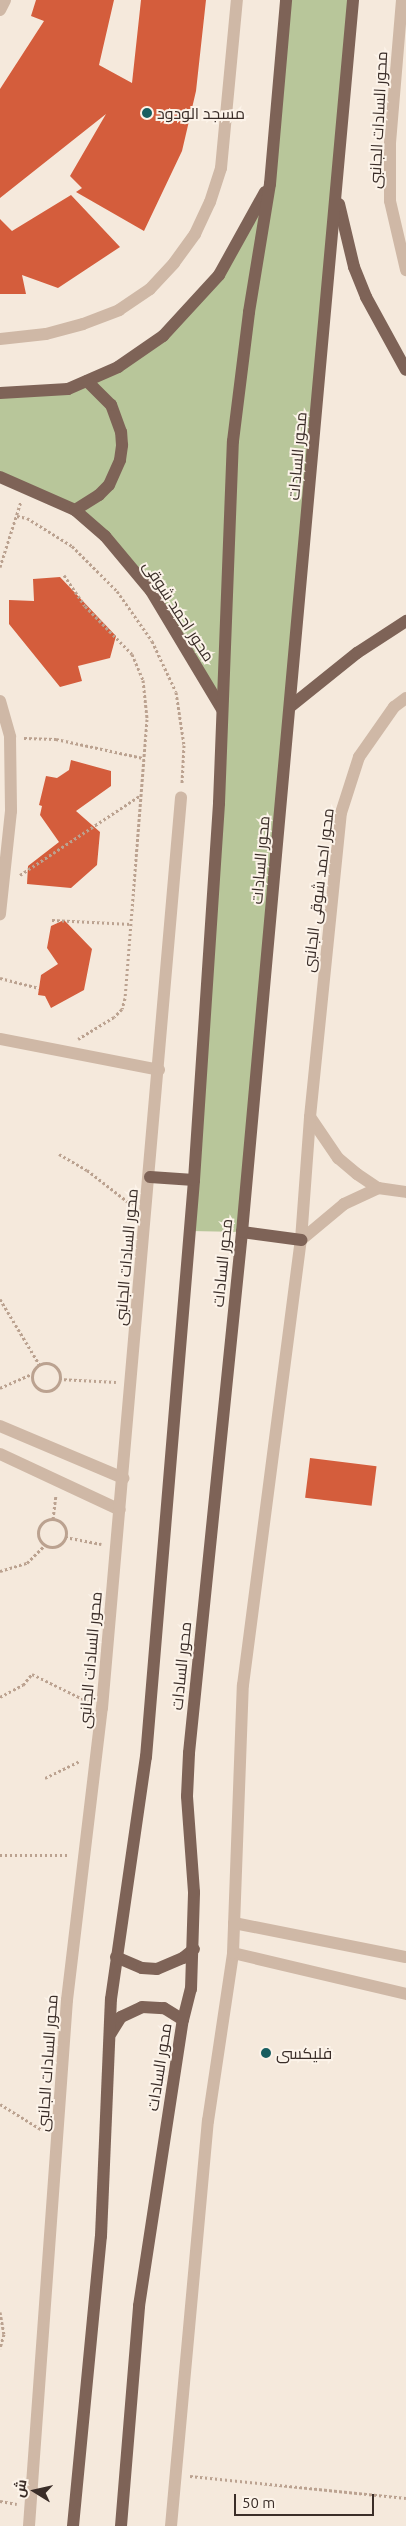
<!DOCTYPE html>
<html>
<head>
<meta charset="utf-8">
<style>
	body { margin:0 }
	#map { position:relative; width:406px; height:2526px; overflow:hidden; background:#f5e9dc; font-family:Ubuntu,Cairo,sans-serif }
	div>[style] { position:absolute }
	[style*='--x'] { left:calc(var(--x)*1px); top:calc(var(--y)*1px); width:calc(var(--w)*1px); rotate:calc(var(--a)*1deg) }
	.green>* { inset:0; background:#b8c69a }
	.building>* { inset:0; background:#d45d3c; transform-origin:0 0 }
	.path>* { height:3px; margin-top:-1.5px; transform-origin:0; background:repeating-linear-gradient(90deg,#bba290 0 2.5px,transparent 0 5px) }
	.path>.ring { margin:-1.5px; padding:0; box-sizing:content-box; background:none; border:3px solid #bba290; border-radius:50% }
	.minor>* { height:12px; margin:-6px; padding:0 6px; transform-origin:6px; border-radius:6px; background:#cfb8a6 }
	.major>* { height:12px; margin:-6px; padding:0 6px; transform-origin:6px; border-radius:6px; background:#7e6357 }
	.dots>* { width:14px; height:14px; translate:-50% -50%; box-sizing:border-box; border:2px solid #fcf3e9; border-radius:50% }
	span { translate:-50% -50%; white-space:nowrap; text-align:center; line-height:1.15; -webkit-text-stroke:4px #fcf3e9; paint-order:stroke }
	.poi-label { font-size:16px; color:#3a2d28 }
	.left { translate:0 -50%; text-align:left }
	.street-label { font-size:16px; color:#3a2d28 }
	.north { position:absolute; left:10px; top:2466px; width:50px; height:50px; -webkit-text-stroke:4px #fcf3e9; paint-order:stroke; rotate:280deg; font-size:14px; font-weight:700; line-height:20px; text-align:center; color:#3a2d28 }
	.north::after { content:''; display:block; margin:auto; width:18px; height:22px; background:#3a2d28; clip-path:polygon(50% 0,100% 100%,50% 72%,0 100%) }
	.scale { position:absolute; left:234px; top:2494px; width:140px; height:22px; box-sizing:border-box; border:2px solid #3a2d28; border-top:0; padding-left:6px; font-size:15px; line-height:18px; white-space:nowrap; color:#3a2d28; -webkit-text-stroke:4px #fcf3e9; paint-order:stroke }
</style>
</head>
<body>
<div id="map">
	<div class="green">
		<i style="clip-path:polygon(286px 0,353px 0,242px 1232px,190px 1231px,222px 709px,151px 591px,75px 510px,0 477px,0 393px,44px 391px,118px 367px,202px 297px,270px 184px)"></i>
	</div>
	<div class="building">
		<i style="clip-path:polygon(36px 0,114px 0,99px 65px,132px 83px,141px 0,206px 0,196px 91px,182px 151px,144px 231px,76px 192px,82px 188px,70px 176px,106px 114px,0 198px,0 89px,44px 21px,31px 16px)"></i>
		<i style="clip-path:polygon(71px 195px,120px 247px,58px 288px,22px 275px,26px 294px,0 294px,0 219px,12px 231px)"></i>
		<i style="clip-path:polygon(60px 577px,116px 636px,110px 658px,78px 666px,82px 681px,60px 687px,9px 624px,9px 600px,34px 601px,33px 579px)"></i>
		<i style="clip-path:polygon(71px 760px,111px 771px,111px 786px,76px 811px,100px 832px,97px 865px,71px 888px,27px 884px,28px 866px,59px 842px,40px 815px,42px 806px,39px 805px,46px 776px,57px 778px,69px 770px)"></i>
		<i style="clip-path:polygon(64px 920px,92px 949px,84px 990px,51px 1008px,45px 996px,38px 995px,41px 975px,58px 964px,47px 948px,51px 926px)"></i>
		<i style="left:310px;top:1458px;width:67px;height:40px;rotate:7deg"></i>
	</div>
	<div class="path">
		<i style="--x:17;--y:516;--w:10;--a:11"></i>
		<i style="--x:27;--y:518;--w:53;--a:31.9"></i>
		<i style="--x:72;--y:546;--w:64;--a:45"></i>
		<i style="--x:117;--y:591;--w:61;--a:55"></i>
		<i style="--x:152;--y:641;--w:56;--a:64.8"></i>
		<i style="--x:176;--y:692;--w:54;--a:81.4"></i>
		<i style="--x:184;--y:745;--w:39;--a:93"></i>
		<i style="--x:0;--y:567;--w:69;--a:-72.3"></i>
		<i style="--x:64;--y:575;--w:37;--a:56"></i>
		<i style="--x:85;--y:606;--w:67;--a:45.6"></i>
		<i style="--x:132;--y:654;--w:28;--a:67"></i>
		<i style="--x:143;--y:680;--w:39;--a:84"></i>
		<i style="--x:147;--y:719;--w:280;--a:94.5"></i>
		<i style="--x:125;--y:998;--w:11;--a:105"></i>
		<i style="--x:122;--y:1009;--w:11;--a:135"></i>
		<i style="--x:114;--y:1017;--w:42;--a:148.6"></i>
		<i style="--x:24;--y:738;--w:32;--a:2"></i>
		<i style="--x:56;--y:739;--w:89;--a:12.3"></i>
		<i style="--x:20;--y:875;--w:145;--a:-33.5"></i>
		<i style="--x:52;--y:920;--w:79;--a:2.9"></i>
		<i style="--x:0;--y:978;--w:40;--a:14.4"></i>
		<i style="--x:59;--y:1154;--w:32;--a:30"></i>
		<i style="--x:87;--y:1170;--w:57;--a:37.9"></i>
		<i style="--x:0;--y:1299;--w:76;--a:59"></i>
		<i class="ring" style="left:32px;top:1363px;width:25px;height:25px"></i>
		<i style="--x:59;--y:1379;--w:57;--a:3"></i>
		<i style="--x:0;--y:1388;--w:35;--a:-24"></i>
		<i style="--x:53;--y:1519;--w:24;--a:-83"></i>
		<i class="ring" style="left:38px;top:1519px;width:25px;height:25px"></i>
		<i style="--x:65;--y:1537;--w:37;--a:11"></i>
		<i style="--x:0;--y:1571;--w:28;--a:-17"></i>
		<i style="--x:27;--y:1563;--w:25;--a:-45"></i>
		<i style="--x:0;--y:1697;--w:26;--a:-28"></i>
		<i style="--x:23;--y:1685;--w:14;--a:-51"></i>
		<i style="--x:32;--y:1674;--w:64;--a:26.2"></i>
		<i style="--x:45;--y:1778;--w:39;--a:-26"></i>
		<i style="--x:0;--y:1855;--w:69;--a:0"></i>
		<i style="--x:0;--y:2104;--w:49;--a:31.8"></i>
		<i style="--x:0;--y:2312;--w:22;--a:80"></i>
		<i style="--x:4;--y:2334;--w:15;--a:106"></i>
		<i style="--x:190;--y:2476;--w:217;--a:5.8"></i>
		<i style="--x:0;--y:2501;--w:17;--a:10"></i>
	</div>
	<div class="minor">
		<i style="--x:402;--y:0;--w:144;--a:94.8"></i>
		<i style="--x:390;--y:144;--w:57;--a:90"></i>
		<i style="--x:390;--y:201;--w:71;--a:76.9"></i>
		<i style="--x:0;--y:10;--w:11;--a:-63"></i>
		<i style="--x:0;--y:339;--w:46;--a:-6.2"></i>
		<i style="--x:46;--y:334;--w:38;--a:-15"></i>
		<i style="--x:83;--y:324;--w:39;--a:-21"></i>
		<i style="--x:119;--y:310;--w:37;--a:-34"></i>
		<i style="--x:150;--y:289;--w:35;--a:-47"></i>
		<i style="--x:174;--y:263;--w:36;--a:-54"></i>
		<i style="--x:195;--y:234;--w:35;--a:-65"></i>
		<i style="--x:210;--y:202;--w:36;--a:-72"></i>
		<i style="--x:221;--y:168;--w:169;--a:-84.6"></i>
		<i style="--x:0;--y:701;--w:37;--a:74"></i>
		<i style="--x:10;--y:737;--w:74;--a:89.2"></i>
		<i style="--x:11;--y:811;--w:104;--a:96.1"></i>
		<i style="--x:0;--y:1039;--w:162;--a:11"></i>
		<i style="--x:310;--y:1117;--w:50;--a:55.7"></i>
		<i style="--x:338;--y:1158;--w:25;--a:40"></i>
		<i style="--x:357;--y:1174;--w:25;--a:34"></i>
		<i style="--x:378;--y:1188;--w:28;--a:8"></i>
		<i style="--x:301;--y:1240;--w:56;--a:-39.9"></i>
		<i style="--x:344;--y:1204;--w:38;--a:-25"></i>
		<i style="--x:0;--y:1426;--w:134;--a:22.9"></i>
		<i style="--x:0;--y:1454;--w:132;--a:25"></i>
		<i style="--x:234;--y:1923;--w:175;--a:11.2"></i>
		<i style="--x:233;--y:1953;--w:178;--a:13.3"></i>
		<i style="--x:29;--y:2526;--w:527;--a:-85.87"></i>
		<i style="--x:67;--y:2000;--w:294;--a:-83.2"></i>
		<i style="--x:102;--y:1708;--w:914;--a:-85.04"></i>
		<i style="--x:171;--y:2526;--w:407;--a:-84.8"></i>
		<i style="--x:208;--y:2121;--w:170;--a:-81.5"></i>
		<i style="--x:233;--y:1953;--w:268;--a:-87.9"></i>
		<i style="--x:243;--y:1685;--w:449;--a:-82.6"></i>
		<i style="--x:301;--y:1240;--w:123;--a:-85.8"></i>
		<i style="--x:310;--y:1117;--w:306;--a:-84.2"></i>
		<i style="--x:341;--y:813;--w:59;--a:-72.2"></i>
		<i style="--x:359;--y:757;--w:61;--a:-55"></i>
		<i style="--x:394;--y:707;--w:15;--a:-37"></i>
	</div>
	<div class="major">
		<i style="--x:339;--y:204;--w:65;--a:76.6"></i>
		<i style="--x:354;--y:267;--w:32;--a:68"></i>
		<i style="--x:366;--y:297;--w:83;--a:61.3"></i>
		<i style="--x:0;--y:393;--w:68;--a:-3.4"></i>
		<i style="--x:68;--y:389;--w:55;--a:-23.7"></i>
		<i style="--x:118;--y:367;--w:55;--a:-34.6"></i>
		<i style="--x:163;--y:336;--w:83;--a:-47.4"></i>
		<i style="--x:219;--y:275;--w:95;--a:-61"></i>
		<i style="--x:0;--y:477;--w:82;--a:23.7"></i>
		<i style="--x:75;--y:510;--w:40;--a:41"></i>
		<i style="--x:105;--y:536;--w:72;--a:50.1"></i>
		<i style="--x:151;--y:591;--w:138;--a:59"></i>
		<i style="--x:75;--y:510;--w:28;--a:-32"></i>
		<i style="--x:99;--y:495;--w:14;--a:-45"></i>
		<i style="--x:109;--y:485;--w:27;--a:-66"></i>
		<i style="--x:120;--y:460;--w:15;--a:-82"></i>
		<i style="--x:122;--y:445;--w:13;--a:-94"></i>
		<i style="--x:121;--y:432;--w:29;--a:-110"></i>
		<i style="--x:111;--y:405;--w:34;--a:-135"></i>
		<i style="--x:291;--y:706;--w:85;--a:-38.8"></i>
		<i style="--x:357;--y:653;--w:59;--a:-33.1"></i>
		<i style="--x:150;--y:1177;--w:44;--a:3.9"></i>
		<i style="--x:242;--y:1232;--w:60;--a:7.7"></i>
		<i style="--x:116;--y:1957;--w:28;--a:23"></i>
		<i style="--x:142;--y:1968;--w:15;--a:4"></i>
		<i style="--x:157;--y:1969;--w:28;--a:-23"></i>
		<i style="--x:183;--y:1958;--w:14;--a:-39"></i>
		<i style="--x:111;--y:2033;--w:19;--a:-58"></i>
		<i style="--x:121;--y:2017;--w:23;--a:-25"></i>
		<i style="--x:142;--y:2007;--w:22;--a:3"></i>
		<i style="--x:164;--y:2008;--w:22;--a:32"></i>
		<i style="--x:73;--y:2526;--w:291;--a:-84.5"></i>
		<i style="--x:101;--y:2236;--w:237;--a:-87.6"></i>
		<i style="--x:111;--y:1999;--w:245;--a:-81.8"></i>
		<i style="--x:146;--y:1757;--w:579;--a:-85.24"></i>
		<i style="--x:194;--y:1180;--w:378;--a:-86.2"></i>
		<i style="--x:219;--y:803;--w:362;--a:-87.8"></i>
		<i style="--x:233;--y:441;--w:130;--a:-82.9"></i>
		<i style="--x:249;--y:312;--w:130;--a:-80.7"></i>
		<i style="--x:270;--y:184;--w:185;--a:-85"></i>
		<i style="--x:121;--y:2526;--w:221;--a:-85.3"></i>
		<i style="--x:139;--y:2306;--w:289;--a:-81.3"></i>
		<i style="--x:183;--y:2020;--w:32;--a:-76"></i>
		<i style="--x:191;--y:1989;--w:97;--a:-88.2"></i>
		<i style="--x:194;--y:1892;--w:96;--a:-94.2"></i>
		<i style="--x:187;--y:1796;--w:43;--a:-87.3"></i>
		<i style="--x:189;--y:1753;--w:524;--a:-84.19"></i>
		<i style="--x:242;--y:1232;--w:1237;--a:-84.85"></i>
	</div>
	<div class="dots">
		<i style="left:147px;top:113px;background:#185e61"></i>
		<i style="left:266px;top:2053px;background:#185e61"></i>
	</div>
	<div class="poi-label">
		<span class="left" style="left:157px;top:113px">مسجد الودود</span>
		<span class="left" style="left:276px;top:2053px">فليكسى</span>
	</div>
	<div class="street-label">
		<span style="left:378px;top:120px;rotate:-87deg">محور السادات الجانبى</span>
		<span style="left:297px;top:456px;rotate:-85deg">محور السادات</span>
		<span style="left:179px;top:611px;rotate:57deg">محور احمد شوقى</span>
		<span style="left:260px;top:860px;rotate:-85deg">محور السادات</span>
		<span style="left:318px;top:890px;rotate:-83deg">محور احمد شوقى الجانبى</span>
		<span style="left:126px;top:1257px;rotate:-85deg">محور السادات الجانبى</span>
		<span style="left:222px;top:1263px;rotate:-84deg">محور السادات</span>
		<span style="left:90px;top:1660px;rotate:-85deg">محور السادات الجانبى</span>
		<span style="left:181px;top:1666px;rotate:-84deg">محور السادات</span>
		<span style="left:47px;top:2063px;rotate:-86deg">محور السادات الجانبى</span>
		<span style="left:159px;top:2067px;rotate:-81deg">محور السادات</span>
	</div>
	<div class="north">ش</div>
	<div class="scale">50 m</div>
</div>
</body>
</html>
